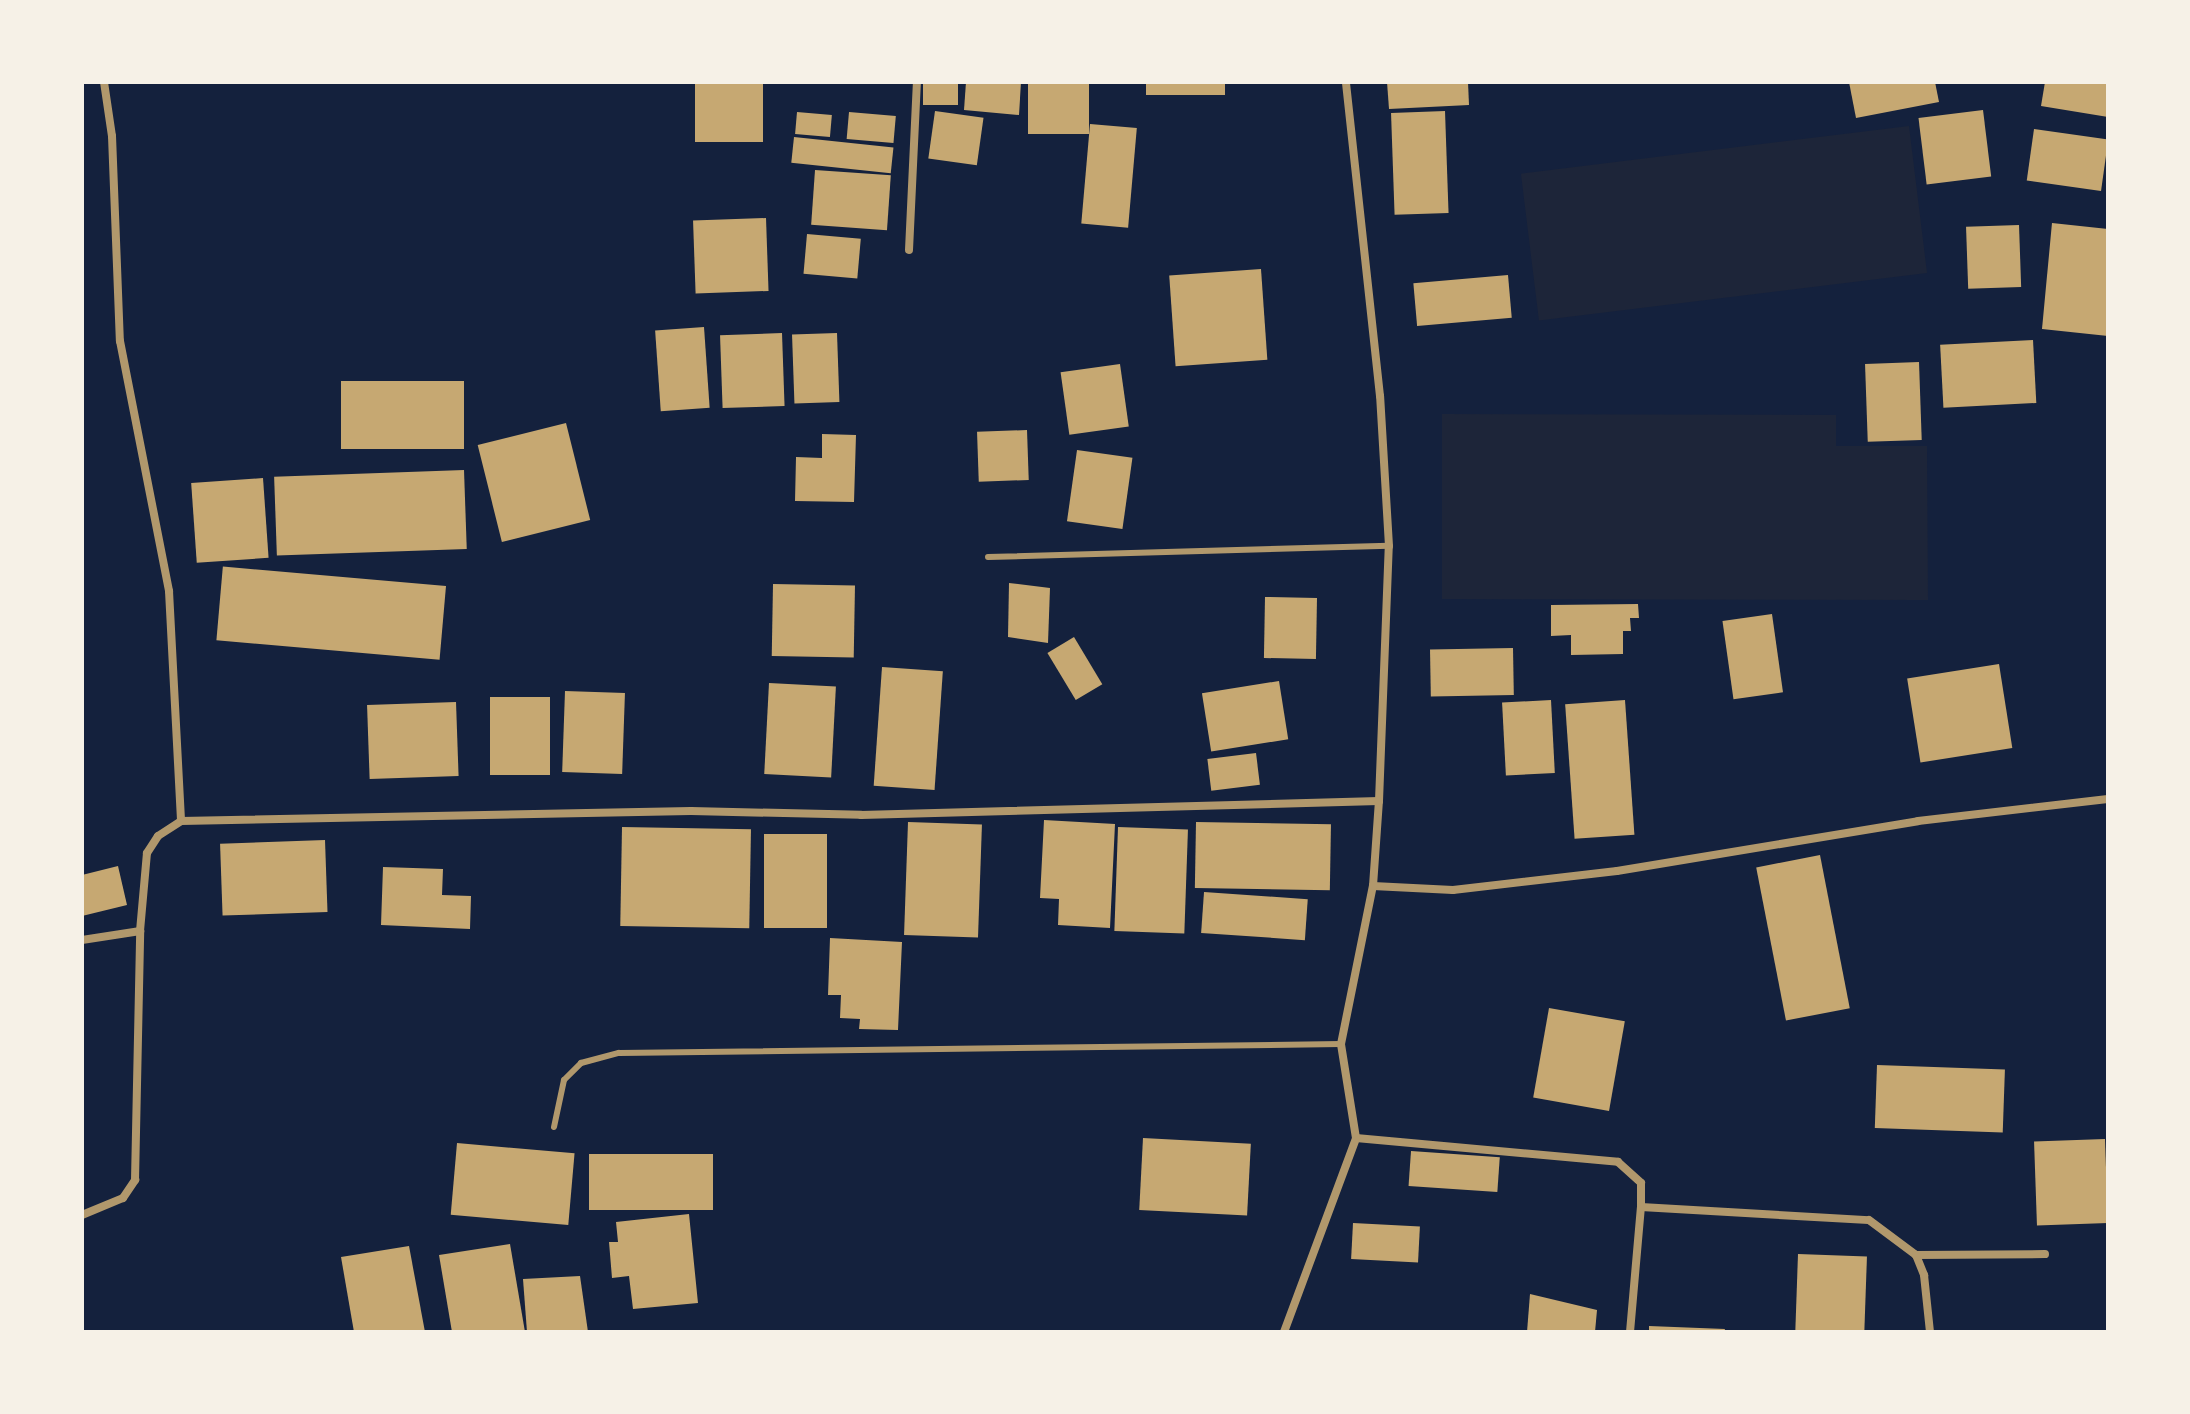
<!DOCTYPE html>
<html>
<head>
<meta charset="utf-8">
<style>
	body { margin:0 }
	#map { position:relative; width:2190px; height:1414px; overflow:hidden; background:#14213d; font-family:"Fira Sans Condensed",sans-serif }
	div>[style] { position:absolute }
	[style*='--x'] { left:calc(var(--x)*1px); top:calc(var(--y)*1px); width:calc(var(--w)*1px); rotate:calc(var(--a)*1deg) }
	.green>* { inset:0; background:#1d2539; transform-origin:0 0 }
	.building>* { inset:0; background:#c6a872; transform-origin:0 0 }
	.service>* { height:6px; margin:-3px; padding:0 3px; transform-origin:3px; border-radius:3px; background:#b1986c }
	.minor>* { height:8px; margin:-4px; padding:0 4px; transform-origin:4px; border-radius:4px; background:#b1986c }
	span { translate:-50% -50%; white-space:nowrap; text-align:center; line-height:1.15; -webkit-text-stroke:8px #f6f1e7; paint-order:stroke }
	.frame { position:absolute; inset:0; border:84px solid #f6f1e7; pointer-events:none }
</style>
</head>
<body>
<div id="map">
	<div class="green">
		<i style="left:1909px;top:126px;width:148px;height:391px;rotate:83deg"></i>
		<i style="clip-path:polygon(1442px 414px,1836px 415px,1836px 446px,1927px 446px,1928px 600px,1442px 599px)"></i>
	</div>
	<div class="building">
		<i style="left:695px;top:82px;width:68px;height:60px"></i>
		<i style="left:923px;top:82px;width:35px;height:23px"></i>
		<i style="clip-path:polygon(966px 82px,1021px 82px,1019px 115px,964px 110px)"></i>
		<i style="left:1028px;top:82px;width:61px;height:52px"></i>
		<i style="left:1146px;top:82px;width:79px;height:13px"></i>
		<i style="clip-path:polygon(1387px 82px,1468px 82px,1469px 105px,1389px 109px)"></i>
		<i style="clip-path:polygon(1849px 82px,1935px 82px,1939px 102px,1856px 118px)"></i>
		<i style="clip-path:polygon(2045px 82px,2108px 82px,2108px 117px,2041px 106px)"></i>
		<i style="left:1983px;top:110px;width:67px;height:65px;rotate:83deg"></i>
		<i style="left:935px;top:111px;width:49px;height:48px;rotate:8deg"></i>
		<i style="left:1445px;top:111px;width:102px;height:54px;rotate:88deg"></i>
		<i style="left:797px;top:112px;width:35px;height:22px;rotate:5deg"></i>
		<i style="left:849px;top:112px;width:47px;height:27px;rotate:5deg"></i>
		<i style="left:1090px;top:124px;width:47px;height:100px;rotate:5deg"></i>
		<i style="left:2034px;top:129px;width:75px;height:52px;rotate:8deg"></i>
		<i style="left:794px;top:137px;width:100px;height:26px;rotate:6deg"></i>
		<i style="left:815px;top:170px;width:76px;height:55px;rotate:4deg"></i>
		<i style="left:766px;top:218px;width:73px;height:73px;rotate:88deg"></i>
		<i style="clip-path:polygon(2052px 223px,2108px 229px,2108px 336px,2042px 329px)"></i>
		<i style="left:2019px;top:225px;width:62px;height:53px;rotate:88deg"></i>
		<i style="left:807px;top:234px;width:54px;height:40px;rotate:5deg"></i>
		<i style="left:1261px;top:269px;width:91px;height:92px;rotate:86deg"></i>
		<i style="left:1508px;top:275px;width:43px;height:95px;rotate:85deg"></i>
		<i style="left:704px;top:327px;width:81px;height:49px;rotate:86deg"></i>
		<i style="left:782px;top:333px;width:73px;height:62px;rotate:88deg"></i>
		<i style="left:837px;top:333px;width:69px;height:45px;rotate:88deg"></i>
		<i style="left:2033px;top:340px;width:63px;height:93px;rotate:87deg"></i>
		<i style="left:1919px;top:362px;width:78px;height:54px;rotate:88deg"></i>
		<i style="left:1120px;top:364px;width:63px;height:60px;rotate:82deg"></i>
		<i style="left:341px;top:381px;width:123px;height:68px"></i>
		<i style="left:566px;top:423px;width:100px;height:91px;rotate:76deg"></i>
		<i style="left:1027px;top:430px;width:50px;height:50px;rotate:88deg"></i>
		<i style="clip-path:polygon(822px 434px,856px 435px,854px 502px,795px 501px,796px 457px,822px 458px)"></i>
		<i style="left:1077px;top:450px;width:56px;height:72px;rotate:8deg"></i>
		<i style="left:464px;top:470px;width:79px;height:190px;rotate:88deg"></i>
		<i style="left:263px;top:478px;width:80px;height:72px;rotate:86deg"></i>
		<i style="clip-path:polygon(1009px 583px,1050px 588px,1048px 643px,1008px 637px)"></i>
		<i style="left:773px;top:584px;width:82px;height:72px;rotate:1deg"></i>
		<i style="left:446px;top:586px;width:74px;height:224px;rotate:95deg"></i>
		<i style="left:1265px;top:597px;width:52px;height:61px;rotate:1deg"></i>
		<i style="clip-path:polygon(1638px 604px,1639px 618px,1630px 618px,1631px 631px,1623px 631px,1623px 654px,1571px 655px,1571px 635px,1551px 636px,1551px 605px)"></i>
		<i style="left:1772px;top:614px;width:79px;height:50px;rotate:82deg"></i>
		<i style="left:1074px;top:637px;width:55px;height:31px;rotate:59deg"></i>
		<i style="left:1513px;top:648px;width:47px;height:83px;rotate:89deg"></i>
		<i style="left:1999px;top:664px;width:85px;height:93px;rotate:81deg"></i>
		<i style="left:882px;top:667px;width:61px;height:119px;rotate:4deg"></i>
		<i style="left:1279px;top:681px;width:59px;height:78px;rotate:81deg"></i>
		<i style="left:769px;top:683px;width:67px;height:91px;rotate:3deg"></i>
		<i style="left:565px;top:691px;width:60px;height:81px;rotate:2deg"></i>
		<i style="left:490px;top:697px;width:60px;height:78px"></i>
		<i style="left:1551px;top:700px;width:73px;height:49px;rotate:87deg"></i>
		<i style="left:1625px;top:700px;width:135px;height:60px;rotate:86deg"></i>
		<i style="left:456px;top:702px;width:74px;height:89px;rotate:88deg"></i>
		<i style="left:1256px;top:753px;width:32px;height:49px;rotate:83deg"></i>
		<i style="clip-path:polygon(1044px 820px,1115px 824px,1110px 928px,1058px 925px,1059px 899px,1040px 898px)"></i>
		<i style="left:908px;top:822px;width:74px;height:113px;rotate:2deg"></i>
		<i style="left:1196px;top:822px;width:135px;height:66px;rotate:1deg"></i>
		<i style="left:622px;top:827px;width:129px;height:99px;rotate:1deg"></i>
		<i style="left:1118px;top:827px;width:70px;height:104px;rotate:2deg"></i>
		<i style="left:764px;top:834px;width:63px;height:94px"></i>
		<i style="left:325px;top:840px;width:72px;height:105px;rotate:88deg"></i>
		<i style="left:1820px;top:855px;width:156px;height:65px;rotate:79deg"></i>
		<i style="clip-path:polygon(118px 866px,127px 905px,82px 916px,82px 875px)"></i>
		<i style="clip-path:polygon(383px 867px,443px 869px,442px 895px,471px 896px,470px 929px,381px 925px)"></i>
		<i style="left:1204px;top:892px;width:104px;height:41px;rotate:4deg"></i>
		<i style="clip-path:polygon(830px 938px,902px 942px,898px 1030px,859px 1029px,860px 1019px,840px 1018px,841px 995px,828px 995px)"></i>
		<i style="left:1549px;top:1008px;width:77px;height:91px;rotate:10deg"></i>
		<i style="left:1877px;top:1065px;width:128px;height:63px;rotate:2deg"></i>
		<i style="left:1143px;top:1138px;width:108px;height:72px;rotate:3deg"></i>
		<i style="left:2105px;top:1139px;width:84px;height:71px;rotate:88deg"></i>
		<i style="left:457px;top:1143px;width:118px;height:72px;rotate:5deg"></i>
		<i style="left:1411px;top:1151px;width:89px;height:35px;rotate:4deg"></i>
		<i style="left:589px;top:1154px;width:124px;height:56px"></i>
		<i style="clip-path:polygon(689px 1214px,698px 1303px,633px 1309px,629px 1276px,612px 1278px,609px 1242px,618px 1242px,616px 1222px)"></i>
		<i style="left:1353px;top:1223px;width:67px;height:36px;rotate:3deg"></i>
		<i style="clip-path:polygon(510px 1244px,525px 1332px,452px 1332px,439px 1255px)"></i>
		<i style="clip-path:polygon(409px 1246px,425px 1332px,354px 1332px,341px 1257px)"></i>
		<i style="left:1798px;top:1254px;width:69px;height:77px;rotate:2deg"></i>
		<i style="clip-path:polygon(580px 1276px,588px 1332px,527px 1332px,523px 1279px)"></i>
		<i style="clip-path:polygon(1530px 1294px,1597px 1310px,1595px 1332px,1527px 1332px)"></i>
		<i style="clip-path:polygon(1649px 1326px,1725px 1329px,1724px 1332px,1649px 1332px)"></i>
	</div>
	<div class="service">
		<i style="--x:988;--y:557;--w:401;--a:-1.6"></i>
		<i style="--x:554;--y:1127;--w:48;--a:-78"></i>
		<i style="--x:564;--y:1080;--w:24;--a:-45"></i>
		<i style="--x:581;--y:1063;--w:39;--a:-15"></i>
		<i style="--x:619;--y:1053;--w:722;--a:-0.71"></i>
	</div>
	<div class="minor">
		<i style="--x:104;--y:82;--w:55;--a:81.6"></i>
		<i style="--x:112;--y:136;--w:205;--a:87.8"></i>
		<i style="--x:120;--y:341;--w:255;--a:78.9"></i>
		<i style="--x:169;--y:591;--w:230;--a:87"></i>
		<i style="--x:909;--y:250;--w:168;--a:-87.3"></i>
		<i style="--x:1373;--y:886;--w:80;--a:2.9"></i>
		<i style="--x:1453;--y:890;--w:165;--a:-6.6"></i>
		<i style="--x:1617;--y:871;--w:305;--a:-9.4"></i>
		<i style="--x:1918;--y:821;--w:191;--a:-6.6"></i>
		<i style="--x:82;--y:940;--w:59;--a:-8.8"></i>
		<i style="--x:140;--y:931;--w:78;--a:-84.9"></i>
		<i style="--x:147;--y:853;--w:20;--a:-57"></i>
		<i style="--x:158;--y:836;--w:27;--a:-33"></i>
		<i style="--x:181;--y:821;--w:510;--a:-1.12"></i>
		<i style="--x:691;--y:811;--w:170;--a:1.3"></i>
		<i style="--x:861;--y:815;--w:518;--a:-1.55"></i>
		<i style="--x:1356;--y:1138;--w:263;--a:5.2"></i>
		<i style="--x:1618;--y:1162;--w:31;--a:42"></i>
		<i style="--x:1641;--y:1183;--w:24;--a:90"></i>
		<i style="--x:1641;--y:1207;--w:228;--a:3.3"></i>
		<i style="--x:1869;--y:1220;--w:59;--a:36.7"></i>
		<i style="--x:1916;--y:1255;--w:22;--a:68"></i>
		<i style="--x:1924;--y:1275;--w:57;--a:84"></i>
		<i style="--x:82;--y:1215;--w:44;--a:-22.5"></i>
		<i style="--x:123;--y:1198;--w:22;--a:-56"></i>
		<i style="--x:135;--y:1180;--w:249;--a:-88.8"></i>
		<i style="--x:1916;--y:1255;--w:129;--a:-0.4"></i>
		<i style="--x:1284;--y:1332;--w:207;--a:-69.6"></i>
		<i style="--x:1356;--y:1138;--w:95;--a:-99.1"></i>
		<i style="--x:1341;--y:1044;--w:161;--a:-78.6"></i>
		<i style="--x:1373;--y:886;--w:85;--a:-86"></i>
		<i style="--x:1379;--y:801;--w:255;--a:-87.8"></i>
		<i style="--x:1389;--y:546;--w:150;--a:-93.4"></i>
		<i style="--x:1380;--y:396;--w:316;--a:-96.2"></i>
		<i style="--x:1630;--y:1332;--w:125;--a:-85"></i>
	</div>
	<div class="frame"></div>
</div>
</body>
</html>
